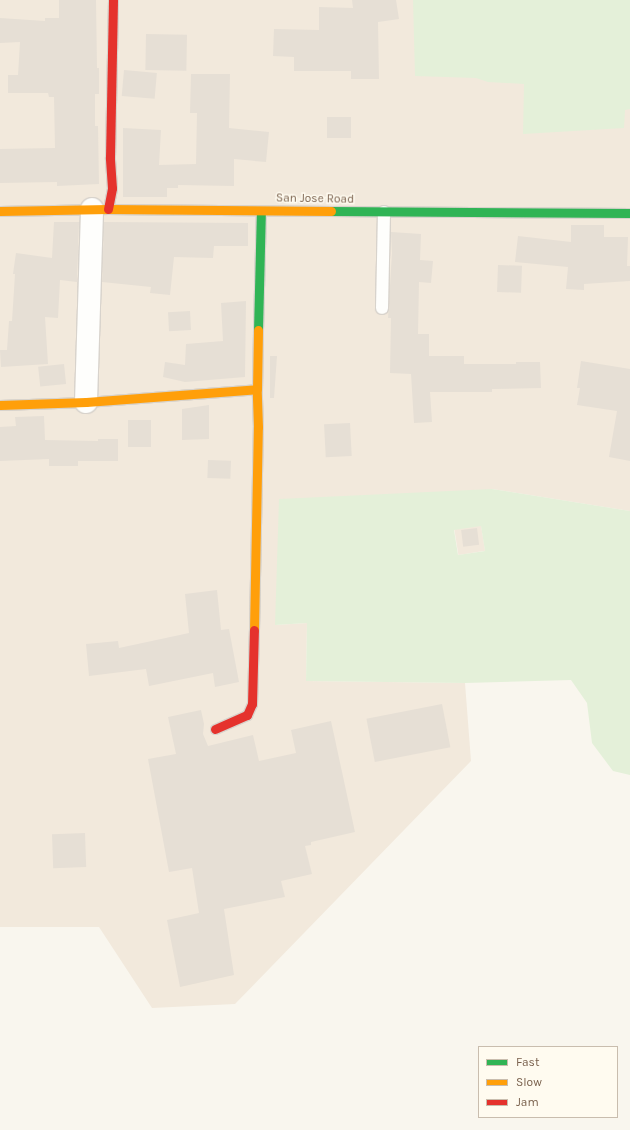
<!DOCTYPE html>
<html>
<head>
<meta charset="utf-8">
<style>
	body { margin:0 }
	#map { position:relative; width:630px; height:1130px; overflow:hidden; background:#f9f6ee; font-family:Karla,sans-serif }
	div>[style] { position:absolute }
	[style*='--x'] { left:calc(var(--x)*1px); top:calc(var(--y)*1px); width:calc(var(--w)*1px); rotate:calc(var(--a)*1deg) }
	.residential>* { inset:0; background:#f2e9dc; transform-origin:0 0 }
	.green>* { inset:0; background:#e4f0d9 }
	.building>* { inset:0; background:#e6dfd5; transform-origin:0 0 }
	.roads { filter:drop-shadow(1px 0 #d8d3cc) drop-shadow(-1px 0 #d8d3cc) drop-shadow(0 1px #d8d3cc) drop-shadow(0 -1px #d8d3cc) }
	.lane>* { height:12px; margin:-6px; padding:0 6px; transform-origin:6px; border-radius:6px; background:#fefefc }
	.street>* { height:22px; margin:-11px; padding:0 11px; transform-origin:11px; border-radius:11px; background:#fefefc }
	.fast>* { height:9px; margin:-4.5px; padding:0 4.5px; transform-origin:4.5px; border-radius:4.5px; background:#30b455 }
	.slow>* { height:9px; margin:-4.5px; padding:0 4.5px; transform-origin:4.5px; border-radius:4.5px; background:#ff9f0a }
	.jam>* { height:9px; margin:-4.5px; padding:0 4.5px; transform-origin:4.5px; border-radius:4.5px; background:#e5322d }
	span { translate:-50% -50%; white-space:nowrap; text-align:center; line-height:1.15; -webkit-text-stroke:3px #fffbf0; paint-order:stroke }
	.street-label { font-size:12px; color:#79604c }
	.legend { position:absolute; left:478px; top:1046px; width:140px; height:72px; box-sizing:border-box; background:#fffbf0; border:1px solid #c9bdae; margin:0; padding:5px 7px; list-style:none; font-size:12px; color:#79604c }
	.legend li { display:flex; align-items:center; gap:8px; height:20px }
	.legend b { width:20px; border:1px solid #c9bdae }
</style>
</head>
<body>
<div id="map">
	<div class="residential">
		<i style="clip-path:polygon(0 0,630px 0,630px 511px,492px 489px,275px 625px,307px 623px,306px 681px,465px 683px,471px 761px,235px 1004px,152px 1008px,99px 927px,0 927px)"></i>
		<i style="left:481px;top:525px;width:26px;height:27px;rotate:81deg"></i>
	</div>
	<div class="green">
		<i style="clip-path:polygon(413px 0,630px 0,630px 109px,625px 110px,624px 128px,523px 134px,524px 84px,488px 82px,476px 78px,415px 76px)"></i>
		<i style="clip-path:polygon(evenodd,492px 489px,630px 511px,630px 775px,613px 771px,592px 743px,587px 703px,571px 680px,465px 683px,306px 681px,307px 623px,275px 625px,279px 499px,492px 489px,481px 526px,485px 551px,458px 555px,454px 530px,481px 526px)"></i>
	</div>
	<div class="building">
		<i style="clip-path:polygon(59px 0,96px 0,97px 68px,99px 68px,99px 94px,95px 94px,95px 126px,98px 126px,99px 184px,57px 186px,57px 182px,0 183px,0 149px,55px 148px,54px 97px,49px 97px,48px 93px,8px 93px,8px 75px,18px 75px,20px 42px,0 43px,0 18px,45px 21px,45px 18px,59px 18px)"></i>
		<i style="clip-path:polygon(352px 0,396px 0,399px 19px,378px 22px,379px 79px,351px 79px,351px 71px,294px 71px,294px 57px,273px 56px,274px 29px,319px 30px,319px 7px,353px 8px)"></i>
		<i style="left:146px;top:34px;width:41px;height:36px;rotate:1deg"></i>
		<i style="left:124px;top:70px;width:33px;height:26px;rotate:5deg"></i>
		<i style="clip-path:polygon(191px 74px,230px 74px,229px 128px,269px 132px,266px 162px,234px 159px,234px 186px,178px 185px,178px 188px,167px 188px,167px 197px,123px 197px,123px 128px,161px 130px,159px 165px,196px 164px,197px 113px,190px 113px)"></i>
		<i style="left:327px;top:117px;width:24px;height:21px"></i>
		<i style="clip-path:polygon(54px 222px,79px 222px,77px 282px,60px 280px,58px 318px,45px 317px,48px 364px,1px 367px,0 350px,7px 350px,9px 321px,12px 321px,15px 274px,13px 274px,16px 253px,52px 258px)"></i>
		<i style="clip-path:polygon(104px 222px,248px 223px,248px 246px,214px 246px,213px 258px,174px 257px,170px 295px,150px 293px,151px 287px,102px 282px)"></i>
		<i style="clip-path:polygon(571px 225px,604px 225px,604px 237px,628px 237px,627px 266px,630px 266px,630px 281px,584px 284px,584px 290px,566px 289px,568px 267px,515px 262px,518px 236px,571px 242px)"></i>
		<i style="clip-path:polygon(391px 232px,421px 234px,420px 260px,433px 261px,431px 283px,419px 282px,418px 334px,429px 334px,429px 356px,464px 356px,464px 364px,516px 364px,516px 362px,540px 362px,541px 388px,492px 389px,492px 392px,430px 392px,432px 422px,414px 423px,411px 374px,390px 373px,391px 318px,388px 318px,392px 253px)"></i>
		<i style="left:498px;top:265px;width:24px;height:27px;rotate:2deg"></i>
		<i style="clip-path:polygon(246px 301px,245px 377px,185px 382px,163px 377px,165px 362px,185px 365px,186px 344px,223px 341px,221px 303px)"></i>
		<i style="left:190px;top:311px;width:19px;height:22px;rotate:87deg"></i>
		<i style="clip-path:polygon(270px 356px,277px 356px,274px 398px,270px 398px)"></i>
		<i style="clip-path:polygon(581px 361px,630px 369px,630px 461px,609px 457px,617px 411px,577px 405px,580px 388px,577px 388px)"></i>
		<i style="left:64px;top:364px;width:20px;height:26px;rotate:84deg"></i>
		<i style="clip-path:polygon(209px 405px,209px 439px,182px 440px,182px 409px)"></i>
		<i style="clip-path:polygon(44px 416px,45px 440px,98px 441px,98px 439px,118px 439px,118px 461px,78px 461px,78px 466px,49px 466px,49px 459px,0 461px,0 427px,16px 426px,15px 417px)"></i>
		<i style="left:128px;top:420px;width:23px;height:27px"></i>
		<i style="left:350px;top:423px;width:33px;height:26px;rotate:87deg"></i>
		<i style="left:208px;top:460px;width:23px;height:18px;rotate:2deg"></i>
		<i style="left:477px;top:528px;width:17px;height:16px;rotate:83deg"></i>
		<i style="clip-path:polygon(217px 590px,221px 630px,229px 629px,239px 682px,215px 687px,213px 673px,149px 686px,146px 669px,89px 676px,86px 644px,118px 641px,119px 648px,189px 633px,185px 594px)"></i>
		<i style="left:442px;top:704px;width:44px;height:77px;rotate:79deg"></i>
		<i style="clip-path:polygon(201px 710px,204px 724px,203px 734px,208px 746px,253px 735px,259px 761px,296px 753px,291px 730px,331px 721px,355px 832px,311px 842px,311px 845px,305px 846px,312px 874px,281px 881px,285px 897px,224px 909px,234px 975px,180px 987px,167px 920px,199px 913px,192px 868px,169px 872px,148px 759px,176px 754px,168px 717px)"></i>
		<i style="left:85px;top:833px;width:34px;height:33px;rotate:88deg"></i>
	</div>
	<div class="roads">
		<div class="lane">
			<i style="--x:382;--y:308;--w:96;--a:-88.8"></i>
		</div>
		<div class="street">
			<i style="--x:86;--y:402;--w:193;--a:-88.2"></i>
		</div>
		<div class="fast">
			<i style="--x:331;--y:211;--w:299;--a:0.4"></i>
			<i style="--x:258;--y:330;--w:119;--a:-88.6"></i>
		</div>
		<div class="slow">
			<i style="--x:0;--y:211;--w:108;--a:-1.1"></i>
			<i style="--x:108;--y:209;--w:223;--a:0.5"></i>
			<i style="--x:0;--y:405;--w:86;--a:-2"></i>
			<i style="--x:86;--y:402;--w:171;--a:-4.3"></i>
			<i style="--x:257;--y:389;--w:59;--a:-89"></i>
			<i style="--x:254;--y:630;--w:203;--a:-88.9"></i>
			<i style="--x:258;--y:427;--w:38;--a:-92"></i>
		</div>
		<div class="jam">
			<i style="--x:108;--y:209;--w:21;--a:-79"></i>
			<i style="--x:112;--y:188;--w:31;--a:-94"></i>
			<i style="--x:110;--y:157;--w:157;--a:-88.9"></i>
			<i style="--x:215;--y:729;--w:35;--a:-24"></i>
			<i style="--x:247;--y:715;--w:12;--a:-66"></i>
			<i style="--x:252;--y:704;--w:74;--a:-88.5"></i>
		</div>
	</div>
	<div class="street-label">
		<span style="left:315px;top:199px;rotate:1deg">San Jose Road</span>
	</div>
	<ul class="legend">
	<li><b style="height:5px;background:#30b455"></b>Fast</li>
	<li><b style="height:5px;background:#ff9f0a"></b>Slow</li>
	<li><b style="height:5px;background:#e5322d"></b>Jam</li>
	</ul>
</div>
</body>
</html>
